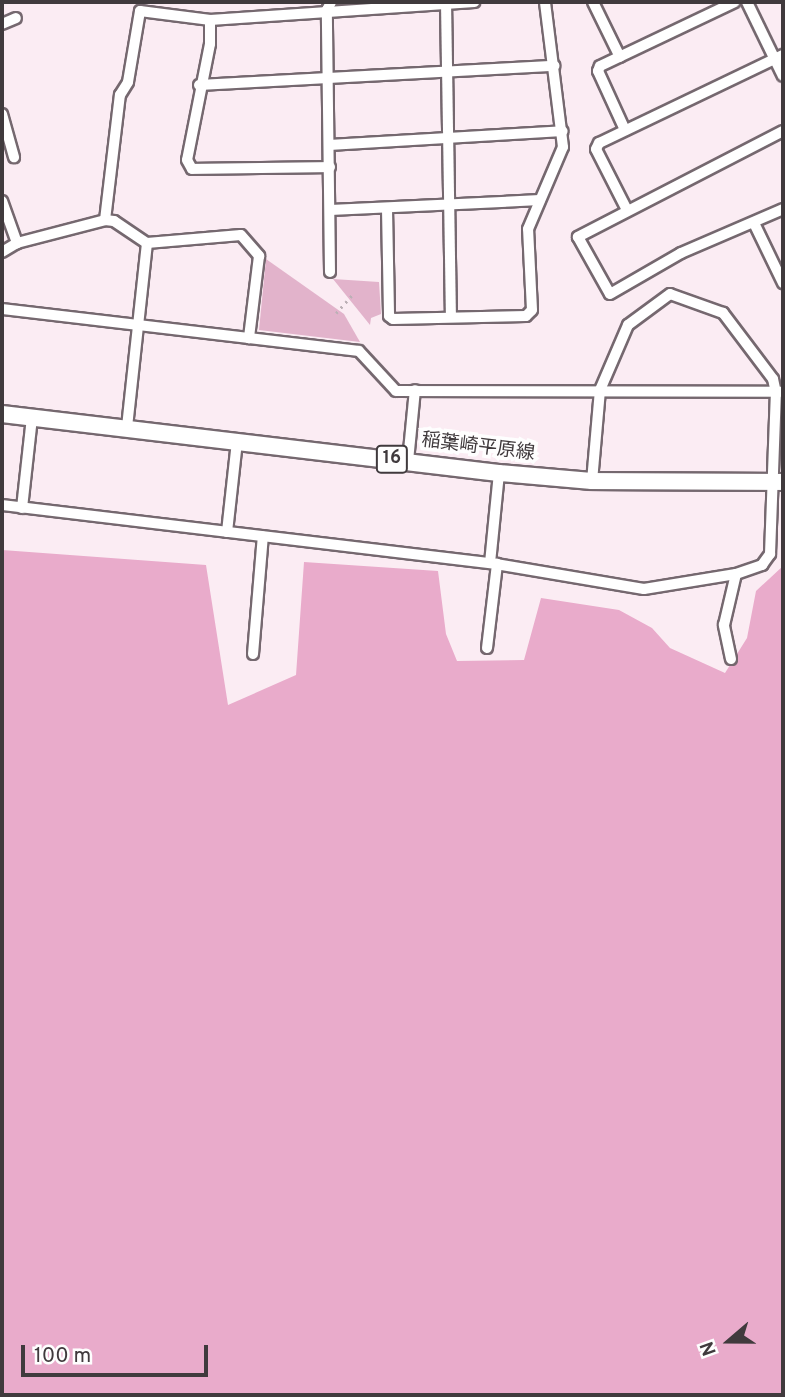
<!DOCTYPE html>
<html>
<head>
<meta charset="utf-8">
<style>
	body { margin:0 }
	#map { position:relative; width:785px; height:1397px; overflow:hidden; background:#fbecf3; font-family:Overpass,"Noto Sans JP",sans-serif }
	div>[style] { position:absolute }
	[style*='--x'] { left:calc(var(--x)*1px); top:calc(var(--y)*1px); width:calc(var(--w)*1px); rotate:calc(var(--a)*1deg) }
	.green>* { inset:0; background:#e2b3cb }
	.forest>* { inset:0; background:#e9abcb }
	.path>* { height:2.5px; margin-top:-1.25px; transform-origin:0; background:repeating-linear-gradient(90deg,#bcb0b6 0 2px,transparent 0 7px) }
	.roads { filter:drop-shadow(2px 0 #75686f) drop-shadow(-2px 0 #75686f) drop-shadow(0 2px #75686f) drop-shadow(0 -2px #75686f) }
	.minor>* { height:10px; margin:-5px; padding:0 5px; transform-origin:5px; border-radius:5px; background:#fff }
	.primary>* { height:16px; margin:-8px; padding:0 8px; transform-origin:8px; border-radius:8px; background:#fff }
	span { translate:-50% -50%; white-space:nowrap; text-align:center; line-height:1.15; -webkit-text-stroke:7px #fefefe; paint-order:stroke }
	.shield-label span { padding:2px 5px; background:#fefefe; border:2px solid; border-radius:5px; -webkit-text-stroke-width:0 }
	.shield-label { font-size:18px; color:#403a3d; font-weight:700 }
	.street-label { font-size:19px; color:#403a3d }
	.frame { position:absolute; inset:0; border:4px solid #403a3d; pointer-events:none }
	.north { position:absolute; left:694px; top:1306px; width:70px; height:70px; -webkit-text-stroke:5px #fefefe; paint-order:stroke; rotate:250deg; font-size:19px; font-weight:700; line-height:28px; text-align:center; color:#403a3d }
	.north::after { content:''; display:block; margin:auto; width:24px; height:32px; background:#403a3d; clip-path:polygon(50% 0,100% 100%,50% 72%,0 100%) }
	.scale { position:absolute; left:21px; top:1345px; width:187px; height:32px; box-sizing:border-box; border:4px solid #403a3d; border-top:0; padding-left:9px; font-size:21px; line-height:24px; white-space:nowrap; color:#403a3d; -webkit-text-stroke:5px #fefefe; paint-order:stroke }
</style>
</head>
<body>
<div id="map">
	<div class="green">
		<i style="clip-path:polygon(266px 259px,344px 314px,360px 342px,259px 330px)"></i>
		<i style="clip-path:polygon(333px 279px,379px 282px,381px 314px,371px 318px,370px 325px)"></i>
	</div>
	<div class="forest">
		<i style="clip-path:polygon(2px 550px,206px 565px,228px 705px,296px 675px,304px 562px,438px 571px,446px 634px,457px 661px,524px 660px,541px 598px,619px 610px,652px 628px,670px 648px,725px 673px,747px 638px,756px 591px,783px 566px,783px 1395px,2px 1395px)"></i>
	</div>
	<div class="path">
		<i style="--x:336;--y:313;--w:27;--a:-48"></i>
	</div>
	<div class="roads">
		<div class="minor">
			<i style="--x:446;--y:2;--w:315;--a:89.1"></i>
			<i style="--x:593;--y:2;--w:61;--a:63.9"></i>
			<i style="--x:747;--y:2;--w:82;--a:64.1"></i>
			<i style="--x:210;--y:20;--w:24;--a:90"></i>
			<i style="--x:210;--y:44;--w:118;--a:101.2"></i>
			<i style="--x:187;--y:160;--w:10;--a:61"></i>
			<i style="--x:192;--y:169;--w:138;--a:-0.8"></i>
			<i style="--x:2;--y:24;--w:15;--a:-23"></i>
			<i style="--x:199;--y:85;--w:356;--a:-3.1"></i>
			<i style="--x:2;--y:114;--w:45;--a:74.4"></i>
			<i style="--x:625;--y:130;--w:65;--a:-114.6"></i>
			<i style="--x:598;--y:71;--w:5;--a:-68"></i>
			<i style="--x:600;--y:66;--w:149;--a:-25.4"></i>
			<i style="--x:783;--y:131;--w:231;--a:152.7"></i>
			<i style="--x:578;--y:237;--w:65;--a:60.7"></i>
			<i style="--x:610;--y:294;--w:82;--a:-30"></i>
			<i style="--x:681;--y:253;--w:111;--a:-23.3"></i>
			<i style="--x:329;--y:145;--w:234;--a:-3.4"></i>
			<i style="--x:2;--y:201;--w:45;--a:70.3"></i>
			<i style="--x:626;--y:208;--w:66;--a:-117"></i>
			<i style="--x:596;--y:149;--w:7;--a:-63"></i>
			<i style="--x:599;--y:143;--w:204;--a:-25.6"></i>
			<i style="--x:387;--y:209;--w:107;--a:88.9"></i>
			<i style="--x:389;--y:316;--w:5;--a:37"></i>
			<i style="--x:393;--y:319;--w:133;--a:-1.3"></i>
			<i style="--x:526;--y:316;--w:8;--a:-45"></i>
			<i style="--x:532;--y:310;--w:81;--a:-92.8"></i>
			<i style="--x:528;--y:229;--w:89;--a:-66.9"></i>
			<i style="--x:563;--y:147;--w:146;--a:-97.1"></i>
			<i style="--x:330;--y:210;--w:210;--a:-2.7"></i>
			<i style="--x:105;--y:220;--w:9;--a:6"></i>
			<i style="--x:114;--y:221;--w:40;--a:34"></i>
			<i style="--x:147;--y:243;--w:186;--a:96.2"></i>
			<i style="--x:754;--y:223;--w:67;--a:64.2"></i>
			<i style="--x:147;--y:243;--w:94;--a:-4.9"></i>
			<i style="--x:241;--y:235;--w:28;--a:49"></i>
			<i style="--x:259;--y:256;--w:83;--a:97"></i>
			<i style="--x:2;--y:252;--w:17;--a:-31"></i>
			<i style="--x:17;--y:243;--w:91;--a:-14.6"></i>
			<i style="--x:105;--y:220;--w:126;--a:-83.2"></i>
			<i style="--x:120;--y:95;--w:15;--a:-58"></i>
			<i style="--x:128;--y:82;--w:72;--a:-80.4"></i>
			<i style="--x:140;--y:11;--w:71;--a:7.3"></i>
			<i style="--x:210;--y:20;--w:265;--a:-3.9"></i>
			<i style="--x:330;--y:272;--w:262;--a:-90.7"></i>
			<i style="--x:327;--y:10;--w:9;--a:-63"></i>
			<i style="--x:2;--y:309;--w:359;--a:6.7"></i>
			<i style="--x:359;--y:351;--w:54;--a:47.2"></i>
			<i style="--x:396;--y:391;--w:387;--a:0.1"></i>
			<i style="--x:408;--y:461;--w:71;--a:-84.4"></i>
			<i style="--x:2;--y:505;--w:491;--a:6.8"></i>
			<i style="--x:490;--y:563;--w:156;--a:9.6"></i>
			<i style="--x:644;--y:589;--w:93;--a:-9.3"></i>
			<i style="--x:736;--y:574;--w:28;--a:-19"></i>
			<i style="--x:762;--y:565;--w:14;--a:-54"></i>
			<i style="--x:770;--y:554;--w:161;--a:-87.9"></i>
			<i style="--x:776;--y:393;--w:14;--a:-102"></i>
			<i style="--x:773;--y:379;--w:83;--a:-127.1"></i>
			<i style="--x:723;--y:313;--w:56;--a:-160.3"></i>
			<i style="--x:670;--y:294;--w:52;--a:143.6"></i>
			<i style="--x:628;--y:325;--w:71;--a:113.3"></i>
			<i style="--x:600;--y:390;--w:91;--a:95"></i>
			<i style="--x:22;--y:508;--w:92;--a:-83.7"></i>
			<i style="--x:227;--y:532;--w:92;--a:-83.7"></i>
			<i style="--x:490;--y:563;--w:90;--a:-84.3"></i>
			<i style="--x:487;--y:648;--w:85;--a:-83.2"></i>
			<i style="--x:253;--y:654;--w:118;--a:-85.2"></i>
			<i style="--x:731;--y:659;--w:35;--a:-102"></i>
			<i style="--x:724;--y:625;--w:52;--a:-76.8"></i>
		</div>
		<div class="primary">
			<i style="--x:2;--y:414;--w:500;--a:6.77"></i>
			<i style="--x:499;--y:473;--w:93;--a:4.9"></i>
			<i style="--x:592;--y:481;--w:191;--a:0.3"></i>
		</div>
	</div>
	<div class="shield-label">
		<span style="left:392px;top:459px">16</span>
	</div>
	<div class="street-label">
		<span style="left:478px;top:448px;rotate:7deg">稲葉崎平原線</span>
	</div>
	<div class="frame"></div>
	<div class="north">N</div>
	<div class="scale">100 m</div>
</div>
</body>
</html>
